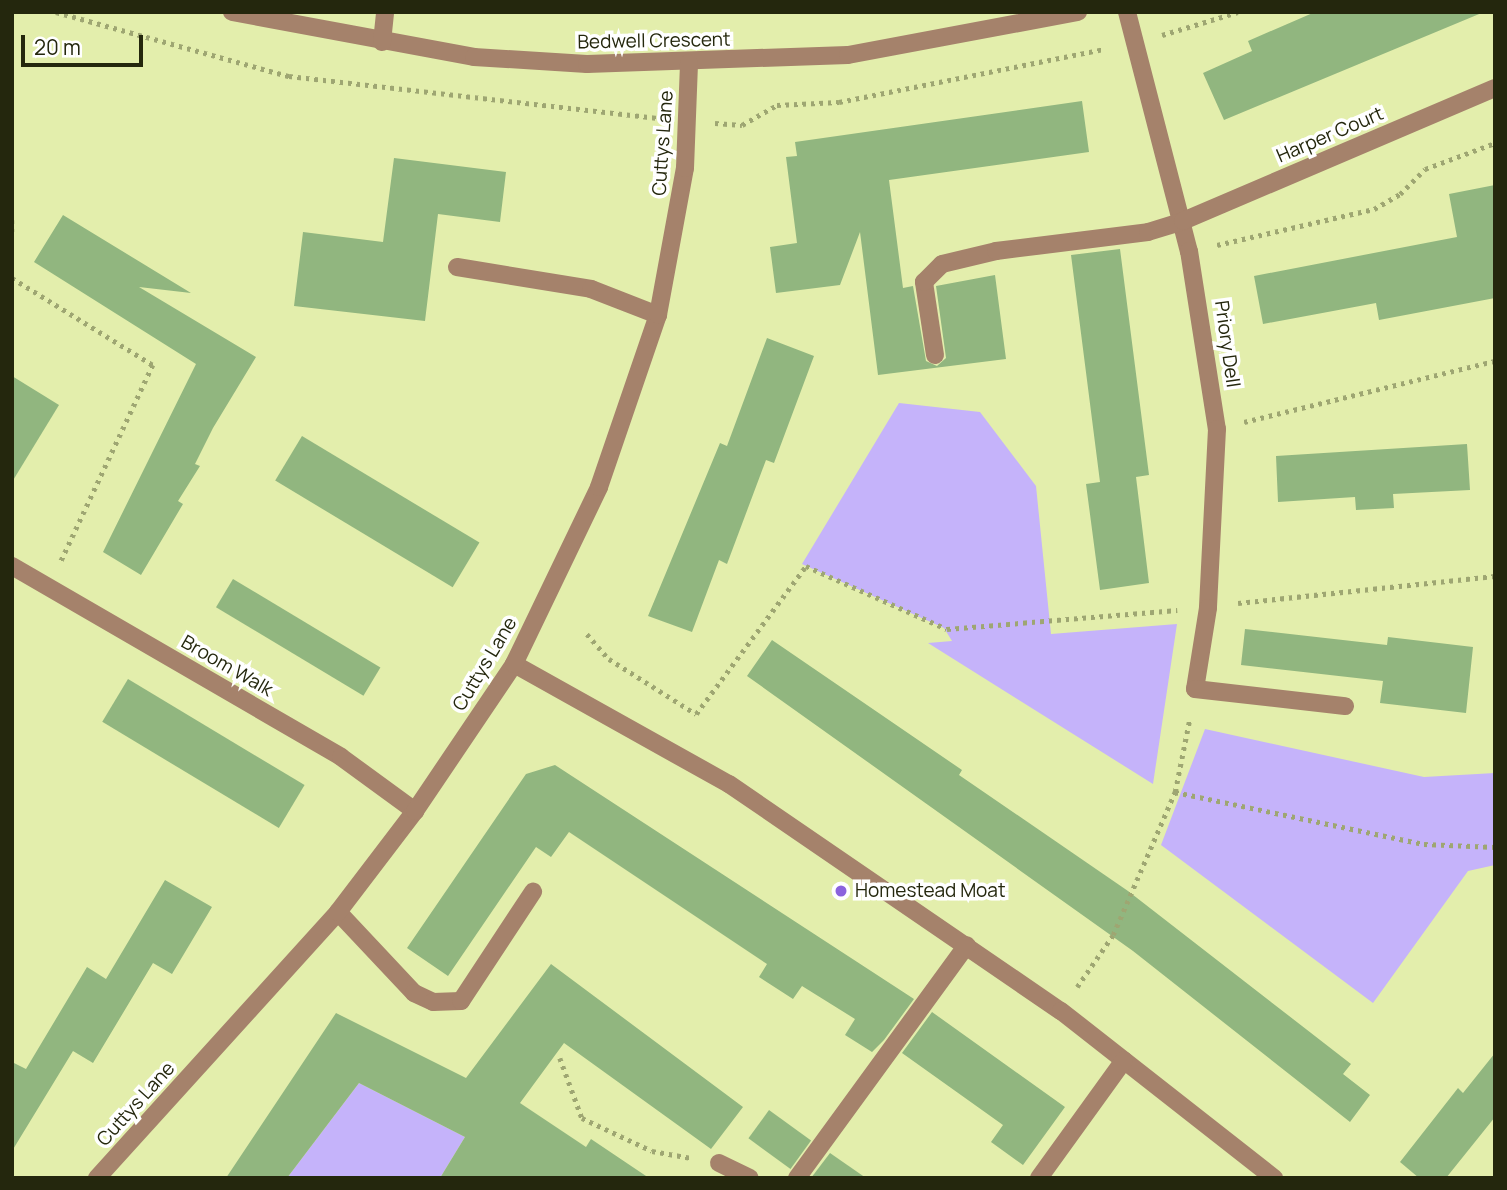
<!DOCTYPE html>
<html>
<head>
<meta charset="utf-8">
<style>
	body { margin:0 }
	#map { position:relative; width:1507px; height:1190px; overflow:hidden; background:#e3eeac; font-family:Manrope,sans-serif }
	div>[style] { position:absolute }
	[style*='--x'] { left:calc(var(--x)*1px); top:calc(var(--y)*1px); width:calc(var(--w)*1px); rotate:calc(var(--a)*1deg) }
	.green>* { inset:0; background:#c5b3fa }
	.building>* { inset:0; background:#91b67f; transform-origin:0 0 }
	.path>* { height:4.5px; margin-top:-2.25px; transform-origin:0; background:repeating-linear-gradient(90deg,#9ea672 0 3.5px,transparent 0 8.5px) }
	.minor>* { height:18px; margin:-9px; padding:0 9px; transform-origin:9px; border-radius:9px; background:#a5826b }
	.dots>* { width:19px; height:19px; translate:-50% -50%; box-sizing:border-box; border:4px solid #fff; border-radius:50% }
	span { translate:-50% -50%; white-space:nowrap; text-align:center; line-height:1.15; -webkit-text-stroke:7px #fff; paint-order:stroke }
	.street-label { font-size:19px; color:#24270d }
	.poi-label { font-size:19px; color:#24270d }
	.left { translate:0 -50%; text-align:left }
	.frame { position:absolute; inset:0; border:14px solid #24270d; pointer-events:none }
	.scale { position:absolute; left:21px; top:35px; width:122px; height:32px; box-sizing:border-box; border:4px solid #24270d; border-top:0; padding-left:9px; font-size:21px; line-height:24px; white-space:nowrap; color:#24270d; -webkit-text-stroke:5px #fff; paint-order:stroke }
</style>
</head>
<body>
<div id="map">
	<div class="green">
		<i style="clip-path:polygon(899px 403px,980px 412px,1036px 486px,1051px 634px,1177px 624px,1153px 784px,928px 643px,952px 641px,944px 628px,802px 564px)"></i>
		<i style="clip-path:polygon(1205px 729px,1424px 777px,1495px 773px,1495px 865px,1468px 871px,1373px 1003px,1161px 845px)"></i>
		<i style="clip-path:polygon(359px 1083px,465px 1137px,440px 1178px,287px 1178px)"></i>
	</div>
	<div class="building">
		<i style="clip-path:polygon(1315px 12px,1484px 12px,1224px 120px,1203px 73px,1252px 51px,1248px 41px)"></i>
		<i style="clip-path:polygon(1082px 101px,1089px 152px,889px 180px,903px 288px,913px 286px,926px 361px,937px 366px,946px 358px,936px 286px,995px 275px,1006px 359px,878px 375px,860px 232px,840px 285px,776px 293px,770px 247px,797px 243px,786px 157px,797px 156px,795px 142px)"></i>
		<i style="clip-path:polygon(394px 158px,506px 172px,500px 222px,438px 214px,425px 321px,294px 306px,303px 232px,383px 242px)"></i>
		<i style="clip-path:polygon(1495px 185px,1495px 298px,1379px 320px,1376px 303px,1263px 324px,1254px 276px,1457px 237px,1449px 194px)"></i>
		<i style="clip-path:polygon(63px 215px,191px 293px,139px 287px,256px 357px,213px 428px,195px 464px,200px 466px,178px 501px,183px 504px,141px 575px,103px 552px,196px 364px,34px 262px)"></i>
		<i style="clip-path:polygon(1120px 249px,1149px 475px,1136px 477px,1149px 583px,1100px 590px,1086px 484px,1100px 482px,1071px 255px)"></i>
		<i style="clip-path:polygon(767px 338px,814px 356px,774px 463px,766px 460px,727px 564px,719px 560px,692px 632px,648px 616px,720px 443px,727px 446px)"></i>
		<i style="clip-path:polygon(12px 376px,59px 405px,12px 482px)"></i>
		<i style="left:302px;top:436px;width:207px;height:52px;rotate:31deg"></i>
		<i style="clip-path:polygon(1467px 444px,1470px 490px,1393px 494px,1394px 508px,1356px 510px,1355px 497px,1278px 502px,1276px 456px)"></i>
		<i style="left:233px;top:579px;width:172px;height:33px;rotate:31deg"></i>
		<i style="clip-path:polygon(1245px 629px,1387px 645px,1388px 637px,1473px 647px,1466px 713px,1380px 703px,1383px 681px,1241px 665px)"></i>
		<i style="clip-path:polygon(772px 640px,962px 770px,959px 775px,1128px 891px,1351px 1064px,1343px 1074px,1370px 1095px,1350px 1122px,1133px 951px,747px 676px)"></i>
		<i style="left:128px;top:679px;width:206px;height:50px;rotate:31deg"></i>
		<i style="clip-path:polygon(555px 765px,914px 999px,884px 1040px,872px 1052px,845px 1035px,855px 1019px,802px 986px,793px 999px,759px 977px,767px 964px,569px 832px,551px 857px,536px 847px,448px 976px,407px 948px,526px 774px)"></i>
		<i style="clip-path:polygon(165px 880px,212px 907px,172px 974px,153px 963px,93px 1063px,73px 1051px,12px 1151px,12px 1062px,26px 1069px,87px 967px,106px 979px)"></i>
		<i style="clip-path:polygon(551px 964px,743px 1107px,711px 1149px,564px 1043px,520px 1103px,586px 1147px,591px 1139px,649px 1178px,440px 1178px,465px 1137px,359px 1083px,287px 1178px,226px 1178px,336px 1013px,466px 1078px)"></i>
		<i style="clip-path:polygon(932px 1012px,1065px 1107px,1023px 1165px,991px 1142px,1003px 1125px,902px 1053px)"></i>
		<i style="clip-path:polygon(1495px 1053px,1495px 1117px,1446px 1178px,1419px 1178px,1400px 1162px,1458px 1088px,1463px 1093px)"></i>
		<i style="left:769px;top:1110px;width:52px;height:35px;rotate:36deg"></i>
		<i style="clip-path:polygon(830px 1153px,866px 1178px,811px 1178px)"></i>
	</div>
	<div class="path">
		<i style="--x:56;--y:12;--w:242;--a:15.4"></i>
		<i style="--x:289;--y:76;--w:371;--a:6.5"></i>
		<i style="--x:1162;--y:35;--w:79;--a:-16.8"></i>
		<i style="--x:715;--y:123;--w:27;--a:4"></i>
		<i style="--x:742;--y:125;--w:40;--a:-29.7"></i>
		<i style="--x:777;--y:105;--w:62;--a:-2.8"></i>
		<i style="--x:839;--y:102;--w:271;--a:-11.3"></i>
		<i style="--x:12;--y:220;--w:12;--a:90"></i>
		<i style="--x:1217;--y:245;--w:161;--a:-12.9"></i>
		<i style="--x:1374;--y:209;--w:30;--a:-30"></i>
		<i style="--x:1400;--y:194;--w:35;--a:-45"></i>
		<i style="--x:1425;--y:169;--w:75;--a:-20.4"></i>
		<i style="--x:12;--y:278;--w:166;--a:31.7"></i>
		<i style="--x:153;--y:365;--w:217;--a:115.1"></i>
		<i style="--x:1244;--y:422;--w:258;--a:-13.7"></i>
		<i style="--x:1238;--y:603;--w:258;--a:-6"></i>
		<i style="--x:587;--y:634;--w:33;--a:49"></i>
		<i style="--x:609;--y:659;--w:103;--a:32.3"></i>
		<i style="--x:696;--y:714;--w:184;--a:-53.4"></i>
		<i style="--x:806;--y:566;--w:154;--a:24.1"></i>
		<i style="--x:947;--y:629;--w:231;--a:-4.7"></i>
		<i style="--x:1175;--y:792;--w:254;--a:11.8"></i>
		<i style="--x:1424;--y:844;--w:71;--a:2.4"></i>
		<i style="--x:1077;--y:987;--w:63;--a:-55.3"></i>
		<i style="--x:1113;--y:935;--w:156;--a:-66.6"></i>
		<i style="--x:1175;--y:792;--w:76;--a:-78.7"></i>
		<i style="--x:560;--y:1058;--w:64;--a:69.9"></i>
		<i style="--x:582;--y:1118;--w:77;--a:25.2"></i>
		<i style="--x:652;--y:1151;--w:40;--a:10"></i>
	</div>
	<div class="minor">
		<i style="--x:232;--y:12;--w:246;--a:10.5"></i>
		<i style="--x:474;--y:57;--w:113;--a:3.5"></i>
		<i style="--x:587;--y:64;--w:261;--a:-2"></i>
		<i style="--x:848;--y:55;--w:234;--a:-10.6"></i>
		<i style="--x:1127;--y:12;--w:247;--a:75.5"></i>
		<i style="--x:1189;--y:251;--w:180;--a:81.1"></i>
		<i style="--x:1217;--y:429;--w:179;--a:92.9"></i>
		<i style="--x:1208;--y:608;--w:82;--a:99.1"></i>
		<i style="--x:1195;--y:689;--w:151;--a:6.5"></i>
		<i style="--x:382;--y:42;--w:30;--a:-84"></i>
		<i style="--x:457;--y:267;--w:136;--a:9.3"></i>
		<i style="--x:591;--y:289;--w:72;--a:21.2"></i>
		<i style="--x:935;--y:355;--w:74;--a:-98.6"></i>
		<i style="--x:924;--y:282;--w:25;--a:-45"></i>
		<i style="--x:942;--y:264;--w:56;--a:-13.5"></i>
		<i style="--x:996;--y:251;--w:153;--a:-7.1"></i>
		<i style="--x:1148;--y:232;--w:37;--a:-17"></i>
		<i style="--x:1183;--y:221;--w:339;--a:-23.1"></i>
		<i style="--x:12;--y:566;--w:380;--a:30.1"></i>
		<i style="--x:341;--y:757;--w:92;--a:36.1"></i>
		<i style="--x:514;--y:664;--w:246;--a:29.2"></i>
		<i style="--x:729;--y:784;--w:402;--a:34.4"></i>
		<i style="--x:1061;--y:1011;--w:271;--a:38.1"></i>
		<i style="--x:338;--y:912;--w:111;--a:46.8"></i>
		<i style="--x:414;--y:993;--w:21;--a:25"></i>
		<i style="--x:433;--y:1002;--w:28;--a:-2"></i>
		<i style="--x:461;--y:1001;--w:131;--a:-56.6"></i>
		<i style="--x:719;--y:1163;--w:34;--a:26"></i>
		<i style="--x:97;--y:1178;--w:359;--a:-47.8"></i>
		<i style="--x:338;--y:912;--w:127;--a:-52.7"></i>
		<i style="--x:415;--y:811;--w:177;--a:-56"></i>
		<i style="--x:514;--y:664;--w:196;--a:-64.3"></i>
		<i style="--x:599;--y:487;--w:182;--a:-71.1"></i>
		<i style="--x:658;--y:315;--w:149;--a:-79.6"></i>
		<i style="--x:685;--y:168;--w:105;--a:-87.8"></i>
		<i style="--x:797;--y:1178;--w:288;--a:-53.9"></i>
		<i style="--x:1039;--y:1178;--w:145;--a:-54.2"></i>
	</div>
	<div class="dots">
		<i style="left:841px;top:891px;background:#8b63dd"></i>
	</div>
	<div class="street-label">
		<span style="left:654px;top:41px;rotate:-1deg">Bedwell Crescent</span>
		<span style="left:1330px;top:135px;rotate:-23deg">Harper Court</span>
		<span style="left:663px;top:143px;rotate:-86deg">Cuttys Lane</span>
		<span style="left:1227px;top:344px;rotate:82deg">Priory Dell</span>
		<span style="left:485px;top:664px;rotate:-59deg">Cuttys Lane</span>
		<span style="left:227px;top:666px;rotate:30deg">Broom Walk</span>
		<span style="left:136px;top:1104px;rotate:-48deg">Cuttys Lane</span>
	</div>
	<div class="poi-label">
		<span class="left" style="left:855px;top:891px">Homestead Moat</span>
	</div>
	<div class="frame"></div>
	<div class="scale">20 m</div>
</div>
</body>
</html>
